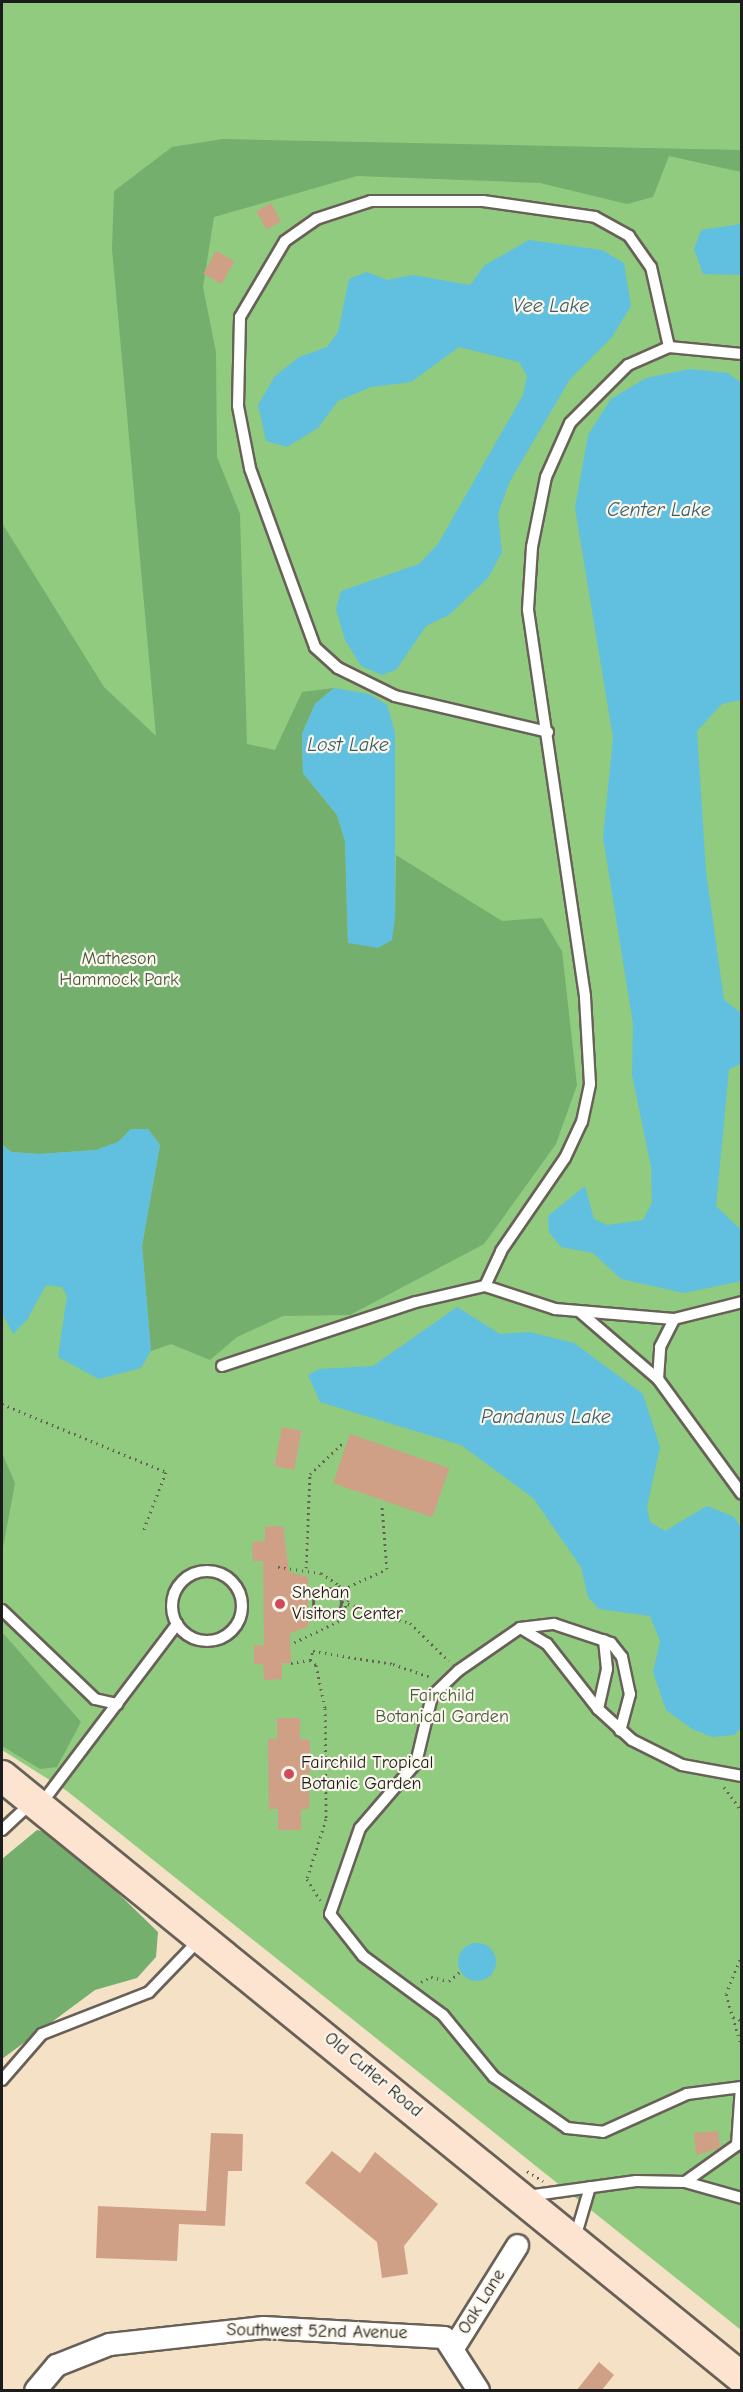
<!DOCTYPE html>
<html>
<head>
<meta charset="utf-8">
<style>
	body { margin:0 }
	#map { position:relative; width:743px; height:2392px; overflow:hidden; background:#f4e1c6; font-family:"Comic Neue",sans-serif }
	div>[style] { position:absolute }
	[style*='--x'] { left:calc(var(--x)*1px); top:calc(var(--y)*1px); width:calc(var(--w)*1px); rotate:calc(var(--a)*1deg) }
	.green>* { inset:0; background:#90cb7f }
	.forest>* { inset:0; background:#74af6e }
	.water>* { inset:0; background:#61bfdf }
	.round { border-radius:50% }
	.building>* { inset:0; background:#d0a086; transform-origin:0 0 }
	.path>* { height:3px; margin-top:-1.5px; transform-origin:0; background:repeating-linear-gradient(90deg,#686158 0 1.5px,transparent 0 6px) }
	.path>.ring { margin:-1.5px; padding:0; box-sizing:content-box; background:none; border:3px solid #686158; border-radius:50% }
	.roads { filter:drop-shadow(2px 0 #686158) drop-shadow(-2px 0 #686158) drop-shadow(0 2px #686158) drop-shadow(0 -2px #686158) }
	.service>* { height:10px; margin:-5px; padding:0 5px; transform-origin:5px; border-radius:5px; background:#fff }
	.service>.ring { margin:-5px; padding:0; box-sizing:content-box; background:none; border:10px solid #fff; border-radius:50% }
	.minor>* { height:21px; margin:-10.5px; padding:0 10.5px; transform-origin:10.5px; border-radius:10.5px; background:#fff }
	.secondary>* { height:30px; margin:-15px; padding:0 15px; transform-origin:15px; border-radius:15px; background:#fde4d0 }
	.dots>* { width:16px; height:16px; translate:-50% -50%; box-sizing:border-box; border:3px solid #fbf7ec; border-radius:50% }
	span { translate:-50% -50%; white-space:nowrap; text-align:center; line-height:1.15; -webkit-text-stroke:4.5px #fbf7ec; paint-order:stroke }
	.park-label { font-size:18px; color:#45593f }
	.poi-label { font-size:18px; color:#1c1c1c }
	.left { translate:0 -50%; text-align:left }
	.street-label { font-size:18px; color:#1c1c1c }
	.water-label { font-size:20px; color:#385d6a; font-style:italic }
	.frame { position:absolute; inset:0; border:3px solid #1c1c1c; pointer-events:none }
</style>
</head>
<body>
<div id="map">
	<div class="green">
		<i style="clip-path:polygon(2px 2px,741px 2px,741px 2330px,67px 1791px,2px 1750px)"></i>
	</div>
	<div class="forest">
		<i style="clip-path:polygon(223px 139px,741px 150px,741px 172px,669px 156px,653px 197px,627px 204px,540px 183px,357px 176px,214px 217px,203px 287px,216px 352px,217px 457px,240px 514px,247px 744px,275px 750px,302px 692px,334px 688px,315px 704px,302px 734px,303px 773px,337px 815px,345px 841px,348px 943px,395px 919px,396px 855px,502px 921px,542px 918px,562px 951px,577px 1085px,556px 1144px,484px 1244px,350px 1315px,283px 1316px,237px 1337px,210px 1360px,171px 1344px,151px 1351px,142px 1246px,160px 1145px,148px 1129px,131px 1129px,118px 1142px,97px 1150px,39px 1154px,11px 1152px,2px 1144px,2px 523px,104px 687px,156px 736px,112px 249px,114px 191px,172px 147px)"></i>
		<i style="clip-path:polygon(2px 1453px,15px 1483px,2px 1553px)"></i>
		<i style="clip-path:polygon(2px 1632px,81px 1722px,57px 1767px,40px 1769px,2px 1746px)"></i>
		<i style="clip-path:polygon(37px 1830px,57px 1834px,158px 1932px,156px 1957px,137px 1978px,95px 1990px,2px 2059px,2px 1859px)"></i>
	</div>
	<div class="water">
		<i style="clip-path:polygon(741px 224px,741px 275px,703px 274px,694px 249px,701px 230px)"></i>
		<i style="clip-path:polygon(529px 240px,602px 250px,624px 263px,631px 306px,612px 337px,570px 379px,509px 483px,498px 514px,502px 552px,488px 578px,449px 615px,426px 626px,396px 670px,382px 675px,361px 666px,345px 640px,336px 609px,341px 591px,419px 564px,438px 544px,523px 395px,527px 376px,519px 362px,459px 347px,411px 382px,371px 387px,338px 401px,318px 428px,287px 447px,266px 441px,258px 405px,275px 376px,299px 357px,327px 347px,338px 332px,349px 279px,367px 272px,387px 280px,413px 275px,470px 285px,485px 265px)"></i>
		<i style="clip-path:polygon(690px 369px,728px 373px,741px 383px,741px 700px,722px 704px,697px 731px,706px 871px,724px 1000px,741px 1013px,741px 1064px,729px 1069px,716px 1206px,741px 1230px,742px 1281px,684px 1293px,621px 1279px,593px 1253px,561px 1247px,549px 1232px,548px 1216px,585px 1186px,594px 1219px,607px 1225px,643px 1220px,652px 1203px,651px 1167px,632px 1075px,633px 1024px,603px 837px,613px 738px,575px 508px,588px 435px,611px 399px,646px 378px)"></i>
		<i style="clip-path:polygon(334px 688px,369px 694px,387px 705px,395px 732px,395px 919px,392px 940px,378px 948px,348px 943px,345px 841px,337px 815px,303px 773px,302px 734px,315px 704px)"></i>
		<i style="clip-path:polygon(131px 1129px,148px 1129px,160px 1145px,142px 1246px,151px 1351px,141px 1368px,99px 1379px,58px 1357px,67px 1296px,62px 1287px,46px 1285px,27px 1320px,13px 1334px,2px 1313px,2px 1144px,11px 1152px,39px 1154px,96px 1150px,118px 1142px)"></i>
		<i style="clip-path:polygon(457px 1307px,500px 1334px,529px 1332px,574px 1343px,643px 1394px,660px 1447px,647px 1507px,650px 1522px,665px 1531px,707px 1506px,734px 1517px,742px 1529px,742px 1727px,734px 1735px,712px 1737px,692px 1729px,666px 1710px,653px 1672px,660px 1641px,650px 1616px,599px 1609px,588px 1597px,581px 1567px,533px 1498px,461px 1445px,320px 1402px,308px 1375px,319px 1369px,373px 1366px)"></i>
		<i class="round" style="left:458px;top:1943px;width:38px;height:38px"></i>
	</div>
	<div class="building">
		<i style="left:271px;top:203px;width:21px;height:17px;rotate:61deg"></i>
		<i style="left:216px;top:251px;width:21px;height:26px;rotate:29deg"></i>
		<i style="left:282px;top:1427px;width:20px;height:40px;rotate:11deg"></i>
		<i style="left:350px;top:1434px;width:105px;height:52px;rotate:19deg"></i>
		<i style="clip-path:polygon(265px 1526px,283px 1526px,289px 1572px,308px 1577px,308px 1627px,290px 1633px,291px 1663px,282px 1663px,282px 1679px,264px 1680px,263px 1664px,254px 1664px,254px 1645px,264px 1645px,263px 1561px,253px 1561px,252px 1542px,265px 1541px)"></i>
		<i style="clip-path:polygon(277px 1718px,300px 1718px,300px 1739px,310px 1740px,309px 1809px,301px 1809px,301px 1830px,278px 1830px,278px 1809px,269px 1809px,268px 1739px,277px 1739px)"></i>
		<i style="clip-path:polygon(718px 2131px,720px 2148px,696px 2155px,694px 2133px)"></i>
		<i style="clip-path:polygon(211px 2133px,243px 2134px,242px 2171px,228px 2171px,225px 2226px,179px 2224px,177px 2261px,96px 2258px,98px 2206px,206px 2211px)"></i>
		<i style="clip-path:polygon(332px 2151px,360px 2173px,375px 2152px,438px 2204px,404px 2246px,408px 2274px,382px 2278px,377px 2242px,305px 2183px)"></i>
		<i style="clip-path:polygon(599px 2362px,614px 2375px,601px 2391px,576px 2391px)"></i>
	</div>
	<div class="path">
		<i style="--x:2;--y:1404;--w:178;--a:22.5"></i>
		<i style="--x:166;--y:1472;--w:66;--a:111.2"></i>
		<i style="--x:278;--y:1567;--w:43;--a:7.9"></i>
		<i style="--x:321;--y:1573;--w:22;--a:34"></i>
		<i style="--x:339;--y:1585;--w:17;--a:59"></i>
		<i style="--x:348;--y:1600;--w:23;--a:113"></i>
		<i style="--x:339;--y:1621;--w:53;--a:154.4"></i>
		<i style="--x:306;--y:1568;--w:94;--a:-87.6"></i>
		<i style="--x:310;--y:1474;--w:47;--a:-43.3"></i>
		<i class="ring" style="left:313px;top:1588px;width:25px;height:25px"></i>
		<i style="--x:343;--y:1589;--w:48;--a:-24.4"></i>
		<i style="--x:387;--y:1569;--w:62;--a:-94.6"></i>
		<i style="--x:342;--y:1602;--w:71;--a:17.2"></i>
		<i style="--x:410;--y:1623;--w:54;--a:44.3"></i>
		<i style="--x:310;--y:1660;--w:9;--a:-72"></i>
		<i style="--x:313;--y:1651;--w:81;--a:9.2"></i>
		<i style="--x:393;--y:1664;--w:42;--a:19.3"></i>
		<i style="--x:291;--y:1663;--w:19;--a:-9"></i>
		<i style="--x:310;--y:1660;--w:8;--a:40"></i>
		<i style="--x:316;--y:1665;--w:44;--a:78.2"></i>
		<i style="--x:325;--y:1708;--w:111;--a:89.5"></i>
		<i style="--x:326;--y:1819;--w:63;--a:107.6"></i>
		<i style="--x:307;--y:1879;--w:25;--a:58"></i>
		<i style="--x:724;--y:1787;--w:31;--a:54"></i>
		<i style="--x:742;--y:1954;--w:43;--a:111.8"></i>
		<i style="--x:726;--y:1994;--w:56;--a:73.5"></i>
		<i style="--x:421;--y:1982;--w:11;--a:-27"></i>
		<i style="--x:431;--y:1977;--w:18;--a:13"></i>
		<i style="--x:449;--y:1981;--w:16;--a:-40"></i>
		<i style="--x:733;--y:2017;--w:10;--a:24"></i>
		<i style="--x:527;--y:2171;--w:19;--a:32"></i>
	</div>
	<div class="roads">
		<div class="service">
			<i style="--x:548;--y:732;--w:157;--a:-166.8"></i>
			<i style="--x:395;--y:696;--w:64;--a:-153.8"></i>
			<i style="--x:338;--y:668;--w:31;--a:-138"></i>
			<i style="--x:315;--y:647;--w:190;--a:-110"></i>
			<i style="--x:250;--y:468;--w:63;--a:-101"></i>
			<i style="--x:238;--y:406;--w:89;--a:-88.7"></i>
			<i style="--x:240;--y:317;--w:88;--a:-59.4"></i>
			<i style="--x:285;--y:241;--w:38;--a:-35"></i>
			<i style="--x:316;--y:219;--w:58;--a:-18.1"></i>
			<i style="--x:371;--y:201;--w:112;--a:0"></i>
			<i style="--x:483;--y:201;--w:113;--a:8.1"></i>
			<i style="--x:595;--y:217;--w:39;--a:29"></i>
			<i style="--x:629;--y:236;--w:38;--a:55"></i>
			<i style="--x:651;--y:267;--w:82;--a:77.3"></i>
			<i style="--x:485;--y:1286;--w:38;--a:-65"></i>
			<i style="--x:501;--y:1251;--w:113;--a:-55.5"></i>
			<i style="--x:565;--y:1158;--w:40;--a:-65"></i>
			<i style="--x:582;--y:1122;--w:39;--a:-78"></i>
			<i style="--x:590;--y:1084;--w:88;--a:-93.3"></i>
			<i style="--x:585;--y:996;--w:391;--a:-98.4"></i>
			<i style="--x:528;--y:609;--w:62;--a:-86.3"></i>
			<i style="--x:532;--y:547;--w:71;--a:-78.7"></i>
			<i style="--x:546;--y:477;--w:59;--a:-66"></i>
			<i style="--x:570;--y:423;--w:82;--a:-45"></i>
			<i style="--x:628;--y:365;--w:45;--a:-23.7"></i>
			<i style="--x:669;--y:347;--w:73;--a:5.5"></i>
			<i style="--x:580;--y:1312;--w:103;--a:40.7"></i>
			<i style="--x:658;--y:1379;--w:142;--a:53.9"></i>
			<i style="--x:222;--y:1366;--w:204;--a:-18.3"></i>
			<i style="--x:416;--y:1302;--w:71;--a:-13.1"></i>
			<i style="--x:485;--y:1286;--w:74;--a:18.2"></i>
			<i style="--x:555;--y:1309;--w:119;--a:4.8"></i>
			<i style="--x:674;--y:1319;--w:70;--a:-14"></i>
			<i style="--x:658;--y:1379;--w:32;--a:-86"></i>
			<i style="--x:660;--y:1347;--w:31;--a:-63"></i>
			<i class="ring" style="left:172px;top:1571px;width:60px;height:60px"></i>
			<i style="--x:2;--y:1610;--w:129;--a:43.7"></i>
			<i style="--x:95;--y:1699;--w:23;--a:13"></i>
			<i style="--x:520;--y:1628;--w:34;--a:-7"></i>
			<i style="--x:554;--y:1624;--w:60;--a:18.4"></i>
			<i style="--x:611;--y:1643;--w:18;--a:52"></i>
			<i style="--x:622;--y:1657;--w:38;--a:78"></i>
			<i style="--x:630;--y:1694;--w:38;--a:105"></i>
			<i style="--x:598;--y:1709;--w:41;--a:-77.3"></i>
			<i style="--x:607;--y:1669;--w:29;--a:-96"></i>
			<i style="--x:742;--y:1776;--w:61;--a:-169.6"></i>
			<i style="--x:682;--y:1765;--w:56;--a:-153.4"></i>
			<i style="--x:632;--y:1740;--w:46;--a:-137.6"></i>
			<i style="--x:598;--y:1709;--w:83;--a:-128.1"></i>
			<i style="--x:547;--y:1644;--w:31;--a:-149"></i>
			<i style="--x:520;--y:1628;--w:75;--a:145.3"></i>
			<i style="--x:458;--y:1671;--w:36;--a:136"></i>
			<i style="--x:432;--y:1696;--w:69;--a:103.4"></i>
			<i style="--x:416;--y:1763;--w:86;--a:130.7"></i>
			<i style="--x:360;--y:1828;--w:91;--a:109.2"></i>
			<i style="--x:330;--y:1914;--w:53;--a:51.8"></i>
			<i style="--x:363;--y:1956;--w:99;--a:36.4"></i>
			<i style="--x:443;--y:2015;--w:80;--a:50.6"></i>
			<i style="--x:494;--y:2077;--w:89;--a:34.9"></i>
			<i style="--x:567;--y:2128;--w:36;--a:6"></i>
			<i style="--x:603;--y:2132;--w:92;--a:-24.3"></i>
			<i style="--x:687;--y:2094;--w:55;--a:-7.3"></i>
			<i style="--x:41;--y:1804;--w:226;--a:-52.9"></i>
			<i style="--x:2;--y:1830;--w:41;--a:-43"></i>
			<i style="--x:2;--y:2080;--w:61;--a:-49"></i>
			<i style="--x:42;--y:2034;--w:115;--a:-21.4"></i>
			<i style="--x:149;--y:1992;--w:72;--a:-46.1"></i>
			<i style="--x:685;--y:2182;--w:64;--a:-35.4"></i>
			<i style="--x:737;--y:2145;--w:58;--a:-86.1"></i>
			<i style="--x:527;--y:2196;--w:110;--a:-7.8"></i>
			<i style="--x:636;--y:2181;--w:49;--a:1.2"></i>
			<i style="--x:685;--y:2182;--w:59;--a:15.7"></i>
			<i style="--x:575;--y:2238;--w:53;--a:-73.6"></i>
		</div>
		<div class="minor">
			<i style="--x:454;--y:2346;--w:119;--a:-58"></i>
			<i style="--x:35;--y:2390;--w:33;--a:-50"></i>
			<i style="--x:56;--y:2365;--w:57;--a:-21.6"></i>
			<i style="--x:109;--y:2344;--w:155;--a:-6.3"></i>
			<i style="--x:263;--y:2327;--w:181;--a:3.2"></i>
			<i style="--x:444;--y:2337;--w:63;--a:57.3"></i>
		</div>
		<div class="secondary">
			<i style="--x:2;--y:1776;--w:954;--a:39.13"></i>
		</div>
	</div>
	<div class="dots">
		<i style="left:280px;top:1604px;background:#d1495b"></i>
		<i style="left:289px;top:1774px;background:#d1495b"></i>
	</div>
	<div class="park-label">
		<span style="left:119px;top:970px">Matheson<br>Hammock Park</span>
		<span style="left:442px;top:1707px">Fairchild<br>Botanical Garden</span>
	</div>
	<div class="poi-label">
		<span class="left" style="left:292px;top:1604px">Shehan<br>Visitors Center</span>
		<span class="left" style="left:301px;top:1774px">Fairchild Tropical<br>Botanic Garden</span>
	</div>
	<div class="street-label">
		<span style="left:373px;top:2075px;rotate:40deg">Old Cutler Road</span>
		<span style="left:482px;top:2302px;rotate:-58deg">Oak Lane</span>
		<span style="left:317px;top:2332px;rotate:1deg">Southwest 52nd Avenue</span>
	</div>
	<div class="water-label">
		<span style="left:551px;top:305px">Vee Lake</span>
		<span style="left:659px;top:509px">Center Lake</span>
		<span style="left:348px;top:744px">Lost Lake</span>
		<span style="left:546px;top:1416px">Pandanus Lake</span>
	</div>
	<div class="frame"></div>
</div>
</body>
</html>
